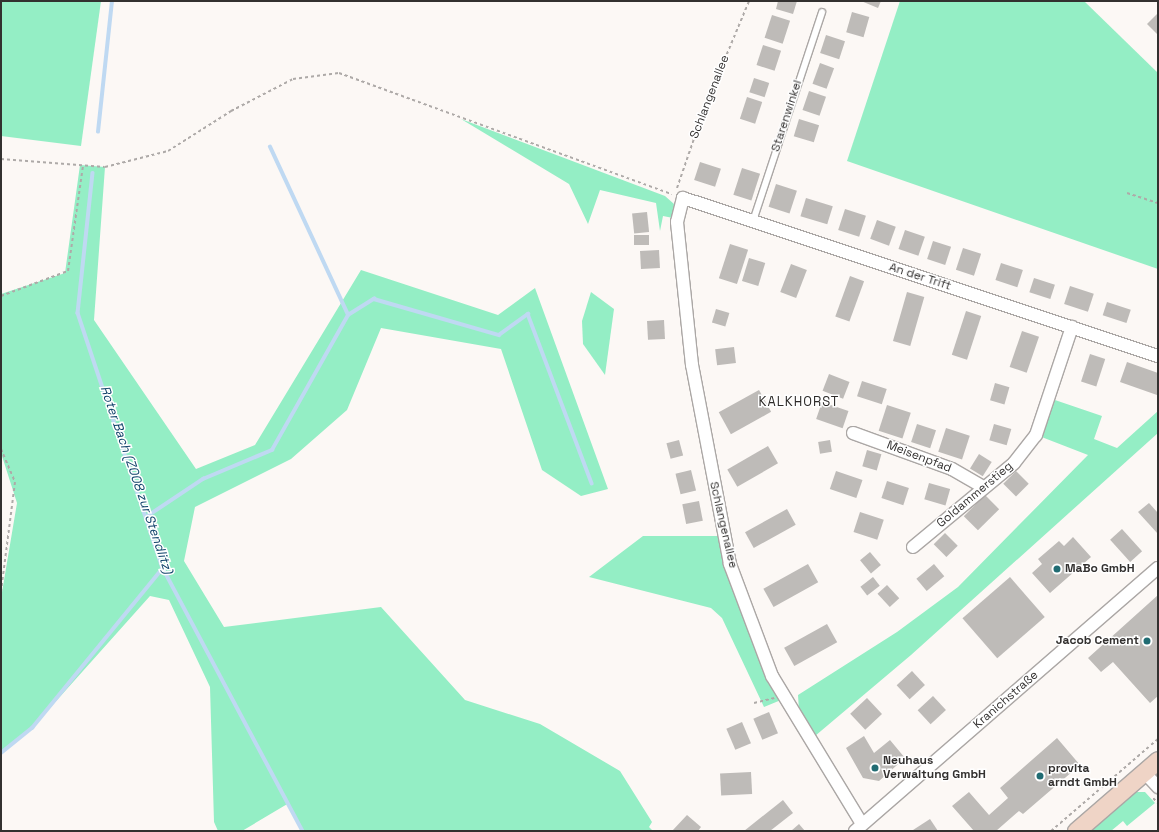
<!DOCTYPE html>
<html>
<head>
<meta charset="utf-8">
<style>
	body { margin:0 }
	#map { position:relative; width:1159px; height:832px; overflow:hidden; background:#fcf8f5; font-family:"Space Grotesk",sans-serif }
	div>[style] { position:absolute }
	[style*='--x'] { left:calc(var(--x)*1px); top:calc(var(--y)*1px); width:calc(var(--w)*1px); rotate:calc(var(--a)*1deg) }
	.green>* { inset:0; background:#94eec5 }
	.stream>* { height:3.5px; margin:-1.75px; padding:0 1.75px; transform-origin:1.75px; border-radius:1.75px; background:#bfd9f2 }
	.building>* { inset:0; background:#bebbb8; transform-origin:0 0 }
	.path>* { height:2px; margin-top:-1px; transform-origin:0; background:repeating-linear-gradient(90deg,#aeaaa8 0 3px,transparent 0 6px) }
	.roads { filter:drop-shadow(1px 0 #aba7a5) drop-shadow(-1px 0 #aba7a5) drop-shadow(0 1px #aba7a5) drop-shadow(0 -1px #aba7a5) }
	.lane>* { height:6px; margin:-3px; padding:0 3px; transform-origin:3px; border-radius:3px; background:#fff }
	.street>* { height:12px; margin:-6px; padding:0 6px; transform-origin:6px; border-radius:6px; background:#fff }
	.secondary>* { height:17px; margin:-8.5px; padding:0 8.5px; transform-origin:8.5px; border-radius:8.5px; background:#efd4c6 }
	.dots>* { width:11px; height:11px; translate:-50% -50%; box-sizing:border-box; border:2px solid #fff; border-radius:50% }
	span { translate:-50% -50%; white-space:nowrap; text-align:center; line-height:1.15; -webkit-text-stroke:3px #fff; paint-order:stroke }
	.street-label { font-size:12px; color:#333130 }
	.poi-label { font-size:12px; color:#333130; font-weight:700 }
	.left { translate:0 -50%; text-align:left }
	.right { translate:-100% -50%; text-align:right }
	.neighbourhood-label { font-size:13px; color:#2d2a28; letter-spacing:1px }
	.water-label { font-size:13px; color:#10436a; font-style:italic }
	.frame { position:absolute; inset:0; border:2px solid #333130; pointer-events:none }
</style>
</head>
<body>
<div id="map">
	<div class="green">
		<i style="clip-path:polygon(1px 1px,101px 1px,81px 146px,1px 136px)"></i>
		<i style="clip-path:polygon(900px 1px,1084px 1px,1158px 73px,1158px 269px,847px 161px)"></i>
		<i style="clip-path:polygon(461px 119px,665px 196px,674px 204px,673px 218px,663px 216px,660px 231px,656px 203px,600px 190px,588px 224px,569px 184px)"></i>
		<i style="clip-path:polygon(80px 165px,105px 167px,94px 320px,196px 469px,255px 445px,361px 270px,498px 315px,535px 288px,608px 489px,581px 496px,542px 470px,501px 349px,381px 328px,347px 410px,291px 459px,195px 507px,184px 561px,224px 627px,381px 607px,465px 700px,540px 724px,620px 771px,652px 822px,649px 827px,653px 831px,303px 831px,289px 803px,242px 831px,218px 831px,214px 822px,210px 687px,169px 600px,150px 596px,32px 728px,1px 753px,1px 598px,17px 503px,1px 453px,1px 294px,65px 273px)"></i>
		<i style="clip-path:polygon(591px 292px,614px 309px,605px 375px,583px 344px,582px 321px)"></i>
		<i style="clip-path:polygon(1052px 399px,1102px 416px,1094px 439px,1117px 448px,1158px 411px,1158px 433px,911px 655px,815px 736px,799px 711px,798px 695px,897px 632px,958px 587px,1088px 455px,1039px 436px)"></i>
		<i style="clip-path:polygon(643px 536px,718px 536px,746px 621px,781px 700px,764px 707px,722px 618px,711px 608px,589px 577px)"></i>
		<i style="clip-path:polygon(1137px 792px,1145px 792px,1155px 803px,1127px 826px,1123px 821px,1111px 831px,1086px 831px,1128px 795px)"></i>
	</div>
	<div class="stream">
		<i style="--x:98;--y:132;--w:132;--a:-83.9"></i>
		<i style="--x:93;--y:173;--w:141;--a:96.1"></i>
		<i style="--x:78;--y:313;--w:269;--a:71.6"></i>
		<i style="--x:163;--y:568;--w:298;--a:62"></i>
		<i style="--x:348;--y:315;--w:31;--a:-32"></i>
		<i style="--x:374;--y:299;--w:130;--a:16.1"></i>
		<i style="--x:499;--y:335;--w:36;--a:-36"></i>
		<i style="--x:528;--y:314;--w:181;--a:69.3"></i>
		<i style="--x:146;--y:517;--w:69;--a:-33.7"></i>
		<i style="--x:203;--y:479;--w:75;--a:-22.8"></i>
		<i style="--x:272;--y:450;--w:155;--a:-60.6"></i>
		<i style="--x:348;--y:315;--w:185;--a:-114.9"></i>
		<i style="--x:1;--y:753;--w:40;--a:-39"></i>
		<i style="--x:32;--y:728;--w:207;--a:-50.7"></i>
	</div>
	<div class="building">
		<i style="clip-path:polygon(778px 1px,797px 1px,793px 14px,776px 9px)"></i>
		<i style="clip-path:polygon(861px 1px,881px 1px,878px 8px)"></i>
		<i style="left:852px;top:12px;width:18px;height:21px;rotate:16deg"></i>
		<i style="clip-path:polygon(1158px 13px,1158px 35px,1147px 24px)"></i>
		<i style="left:772px;top:15px;width:19px;height:24px;rotate:18deg"></i>
		<i style="left:826px;top:35px;width:20px;height:19px;rotate:18deg"></i>
		<i style="left:763px;top:45px;width:19px;height:21px;rotate:18deg"></i>
		<i style="left:820px;top:63px;width:15px;height:22px;rotate:20deg"></i>
		<i style="left:754px;top:78px;width:16px;height:15px;rotate:18deg"></i>
		<i style="left:809px;top:91px;width:18px;height:20px;rotate:19deg"></i>
		<i style="left:747px;top:97px;width:16px;height:23px;rotate:18deg"></i>
		<i style="left:799px;top:119px;width:21px;height:18px;rotate:17deg"></i>
		<i style="left:700px;top:162px;width:22px;height:19px;rotate:18deg"></i>
		<i style="left:742px;top:168px;width:19px;height:28px;rotate:18deg"></i>
		<i style="left:776px;top:184px;width:22px;height:24px;rotate:18deg"></i>
		<i style="left:806px;top:198px;width:28px;height:19px;rotate:17deg"></i>
		<i style="left:845px;top:209px;width:22px;height:22px;rotate:18deg"></i>
		<i style="left:647px;top:212px;width:20px;height:15px;rotate:84deg"></i>
		<i style="left:877px;top:220px;width:20px;height:20px;rotate:20deg"></i>
		<i style="left:905px;top:230px;width:21px;height:20px;rotate:19deg"></i>
		<i style="left:649px;top:235px;width:10px;height:15px;rotate:90deg"></i>
		<i style="left:933px;top:241px;width:19px;height:19px;rotate:18deg"></i>
		<i style="left:730px;top:244px;width:19px;height:36px;rotate:18deg"></i>
		<i style="left:963px;top:248px;width:19px;height:23px;rotate:18deg"></i>
		<i style="left:659px;top:250px;width:18px;height:19px;rotate:87deg"></i>
		<i style="left:749px;top:258px;width:17px;height:24px;rotate:17deg"></i>
		<i style="left:1001px;top:263px;width:23px;height:18px;rotate:18deg"></i>
		<i style="left:791px;top:264px;width:17px;height:30px;rotate:21deg"></i>
		<i style="left:850px;top:276px;width:15px;height:43px;rotate:20deg"></i>
		<i style="left:1034px;top:278px;width:22px;height:15px;rotate:18deg"></i>
		<i style="left:1070px;top:286px;width:25px;height:19px;rotate:18deg"></i>
		<i style="left:907px;top:292px;width:18px;height:51px;rotate:16deg"></i>
		<i style="left:1107px;top:302px;width:25px;height:14px;rotate:18deg"></i>
		<i style="left:716px;top:309px;width:14px;height:14px;rotate:17deg"></i>
		<i style="left:966px;top:311px;width:16px;height:46px;rotate:18deg"></i>
		<i style="left:664px;top:320px;width:19px;height:17px;rotate:87deg"></i>
		<i style="left:1022px;top:331px;width:18px;height:38px;rotate:19deg"></i>
		<i style="left:734px;top:347px;width:16px;height:19px;rotate:83deg"></i>
		<i style="left:1090px;top:354px;width:16px;height:29px;rotate:18deg"></i>
		<i style="clip-path:polygon(1127px 362px,1158px 373px,1157px 395px,1120px 382px)"></i>
		<i style="left:829px;top:374px;width:22px;height:18px;rotate:21deg"></i>
		<i style="left:862px;top:381px;width:26px;height:16px;rotate:18deg"></i>
		<i style="left:995px;top:383px;width:15px;height:18px;rotate:16deg"></i>
		<i style="left:759px;top:390px;width:25px;height:46px;rotate:61deg"></i>
		<i style="left:822px;top:402px;width:28px;height:18px;rotate:19deg"></i>
		<i style="left:887px;top:405px;width:25px;height:27px;rotate:18deg"></i>
		<i style="left:917px;top:424px;width:20px;height:19px;rotate:18deg"></i>
		<i style="left:994px;top:424px;width:18px;height:17px;rotate:16deg"></i>
		<i style="left:946px;top:428px;width:25px;height:25px;rotate:18deg"></i>
		<i style="left:679px;top:440px;width:16px;height:13px;rotate:75deg"></i>
		<i style="left:830px;top:440px;width:12px;height:12px;rotate:81deg"></i>
		<i style="left:768px;top:446px;width:20px;height:47px;rotate:60deg"></i>
		<i style="left:867px;top:450px;width:15px;height:17px;rotate:16deg"></i>
		<i style="left:979px;top:454px;width:15px;height:17px;rotate:32deg"></i>
		<i style="left:691px;top:470px;width:21px;height:16px;rotate:76deg"></i>
		<i style="left:836px;top:471px;width:28px;height:19px;rotate:19deg"></i>
		<i style="left:1016px;top:471px;width:18px;height:18px;rotate:45deg"></i>
		<i style="left:887px;top:481px;width:23px;height:18px;rotate:18deg"></i>
		<i style="left:929px;top:483px;width:22px;height:17px;rotate:16deg"></i>
		<i style="left:985px;top:495px;width:20px;height:30px;rotate:45deg"></i>
		<i style="left:699px;top:501px;width:20px;height:17px;rotate:79deg"></i>
		<i style="clip-path:polygon(1149px 503px,1158px 513px,1158px 534px,1138px 512px)"></i>
		<i style="left:787px;top:509px;width:18px;height:48px;rotate:61deg"></i>
		<i style="left:860px;top:512px;width:25px;height:21px;rotate:18deg"></i>
		<i style="left:1122px;top:529px;width:30px;height:16px;rotate:48deg"></i>
		<i style="left:945px;top:533px;width:18px;height:16px;rotate:45deg"></i>
		<i style="clip-path:polygon(1073px 537px,1091px 557px,1050px 593px,1032px 573px,1042px 564px,1038px 559px,1059px 541px,1064px 546px)"></i>
		<i style="left:870px;top:552px;width:17px;height:13px;rotate:50deg"></i>
		<i style="left:808px;top:564px;width:21px;height:51px;rotate:61deg"></i>
		<i style="left:934px;top:564px;width:16px;height:23px;rotate:50deg"></i>
		<i style="left:873px;top:577px;width:11px;height:16px;rotate:52deg"></i>
		<i style="left:1010px;top:577px;width:53px;height:63px;rotate:49deg"></i>
		<i style="left:887px;top:585px;width:18px;height:13px;rotate:47deg"></i>
		<i style="clip-path:polygon(1158px 595px,1158px 696px,1150px 703px,1113px 662px,1101px 672px,1088px 658px)"></i>
		<i style="left:827px;top:624px;width:21px;height:49px;rotate:61deg"></i>
		<i style="left:912px;top:671px;width:19px;height:21px;rotate:47deg"></i>
		<i style="left:933px;top:696px;width:19px;height:21px;rotate:47deg"></i>
		<i style="left:867px;top:698px;width:22px;height:23px;rotate:47deg"></i>
		<i style="left:769px;top:712px;width:23px;height:17px;rotate:67deg"></i>
		<i style="left:742px;top:722px;width:23px;height:17px;rotate:67deg"></i>
		<i style="clip-path:polygon(864px 736px,874px 753px,890px 740px,905px 758px,879px 781px,863px 778px,846px 748px)"></i>
		<i style="clip-path:polygon(1057px 738px,1080px 765px,1023px 814px,1019px 811px,996px 831px,974px 831px,952px 806px,969px 792px,989px 815px,1008px 798px,1000px 788px)"></i>
		<i style="left:751px;top:772px;width:22px;height:31px;rotate:87deg"></i>
		<i style="clip-path:polygon(783px 800px,793px 813px,770px 831px,744px 831px)"></i>
		<i style="clip-path:polygon(687px 815px,701px 827px,698px 831px,672px 831px)"></i>
		<i style="clip-path:polygon(930px 819px,938px 831px,913px 831px,913px 830px)"></i>
		<i style="clip-path:polygon(799px 824px,805px 831px,791px 831px)"></i>
	</div>
	<div class="path">
		<i style="--x:1;--y:159;--w:104;--a:4.4"></i>
		<i style="--x:105;--y:167;--w:65;--a:-14.3"></i>
		<i style="--x:168;--y:151;--w:75;--a:-32.4"></i>
		<i style="--x:231;--y:111;--w:70;--a:-27.3"></i>
		<i style="--x:293;--y:79;--w:46;--a:-7.4"></i>
		<i style="--x:339;--y:73;--w:354;--a:20"></i>
		<i style="--x:677;--y:188;--w:89;--a:-71"></i>
		<i style="--x:706;--y:104;--w:112;--a:-67.3"></i>
		<i style="--x:1127;--y:193;--w:33;--a:18"></i>
		<i style="--x:1;--y:296;--w:72;--a:-20.5"></i>
		<i style="--x:68;--y:271;--w:107;--a:-81.9"></i>
		<i style="--x:1;--y:449;--w:36;--a:67"></i>
		<i style="--x:15;--y:482;--w:110;--a:97.3"></i>
		<i style="--x:754;--y:703;--w:21;--a:-14"></i>
		<i style="--x:1153;--y:798;--w:7;--a:45"></i>
		<i style="--x:1051;--y:831;--w:141;--a:-40.7"></i>
	</div>
	<div class="roads">
		<div class="lane">
			<i style="--x:753;--y:221;--w:220;--a:-71.7"></i>
		</div>
		<div class="street">
			<i style="--x:853;--y:433;--w:105;--a:20"></i>
			<i style="--x:952;--y:469;--w:36;--a:30"></i>
			<i style="--x:913;--y:547;--w:131;--a:-39.7"></i>
			<i style="--x:1014;--y:463;--w:36;--a:-52"></i>
			<i style="--x:1036;--y:435;--w:114;--a:-71.6"></i>
			<i style="--x:1144;--y:772;--w:21;--a:47"></i>
			<i style="--x:862;--y:824;--w:173;--a:-121.3"></i>
			<i style="--x:772;--y:676;--w:120;--a:-110.6"></i>
			<i style="--x:730;--y:564;--w:203;--a:-100.8"></i>
			<i style="--x:692;--y:365;--w:144;--a:-96"></i>
			<i style="--x:677;--y:222;--w:25;--a:-76"></i>
			<i style="--x:683;--y:198;--w:501;--a:18.4"></i>
			<i style="--x:855;--y:831;--w:401;--a:-41"></i>
		</div>
		<div class="secondary">
			<i style="--x:1076;--y:831;--w:108;--a:-40.9"></i>
		</div>
	</div>
	<div class="dots">
		<i style="left:1057px;top:569px;background:#216c73"></i>
		<i style="left:1147px;top:641px;background:#216c73"></i>
		<i style="left:875px;top:768px;background:#216c73"></i>
		<i style="left:1040px;top:776px;background:#216c73"></i>
	</div>
	<div class="street-label">
		<span style="left:710px;top:97px;rotate:-69deg">Schlangenallee</span>
		<span style="left:787px;top:116px;rotate:-72deg">Starenwinkel</span>
		<span style="left:920px;top:277px;rotate:18deg">An der Trift</span>
		<span style="left:919px;top:457px;rotate:21deg">Meisenpfad</span>
		<span style="left:975px;top:495px;rotate:-40deg">Goldammerstieg</span>
		<span style="left:723px;top:525px;rotate:77deg">Schlangenallee</span>
		<span style="left:1006px;top:700px;rotate:-41deg">Kranichstraße</span>
	</div>
	<div class="poi-label">
		<span class="left" style="left:1065px;top:569px">MaBo GmbH</span>
		<span class="right" style="left:1139px;top:641px">Jacob Cement</span>
		<span class="left" style="left:883px;top:768px">Neuhaus<br>Verwaltung GmbH</span>
		<span class="left" style="left:1048px;top:776px">provita<br>arndt GmbH</span>
	</div>
	<div class="neighbourhood-label">
		<span style="left:799px;top:402px">KALKHORST</span>
	</div>
	<div class="water-label">
		<span style="left:136px;top:480px;rotate:71deg">Roter Bach (Z008 zur Stendlitz)</span>
	</div>
	<div class="frame"></div>
</div>
</body>
</html>
